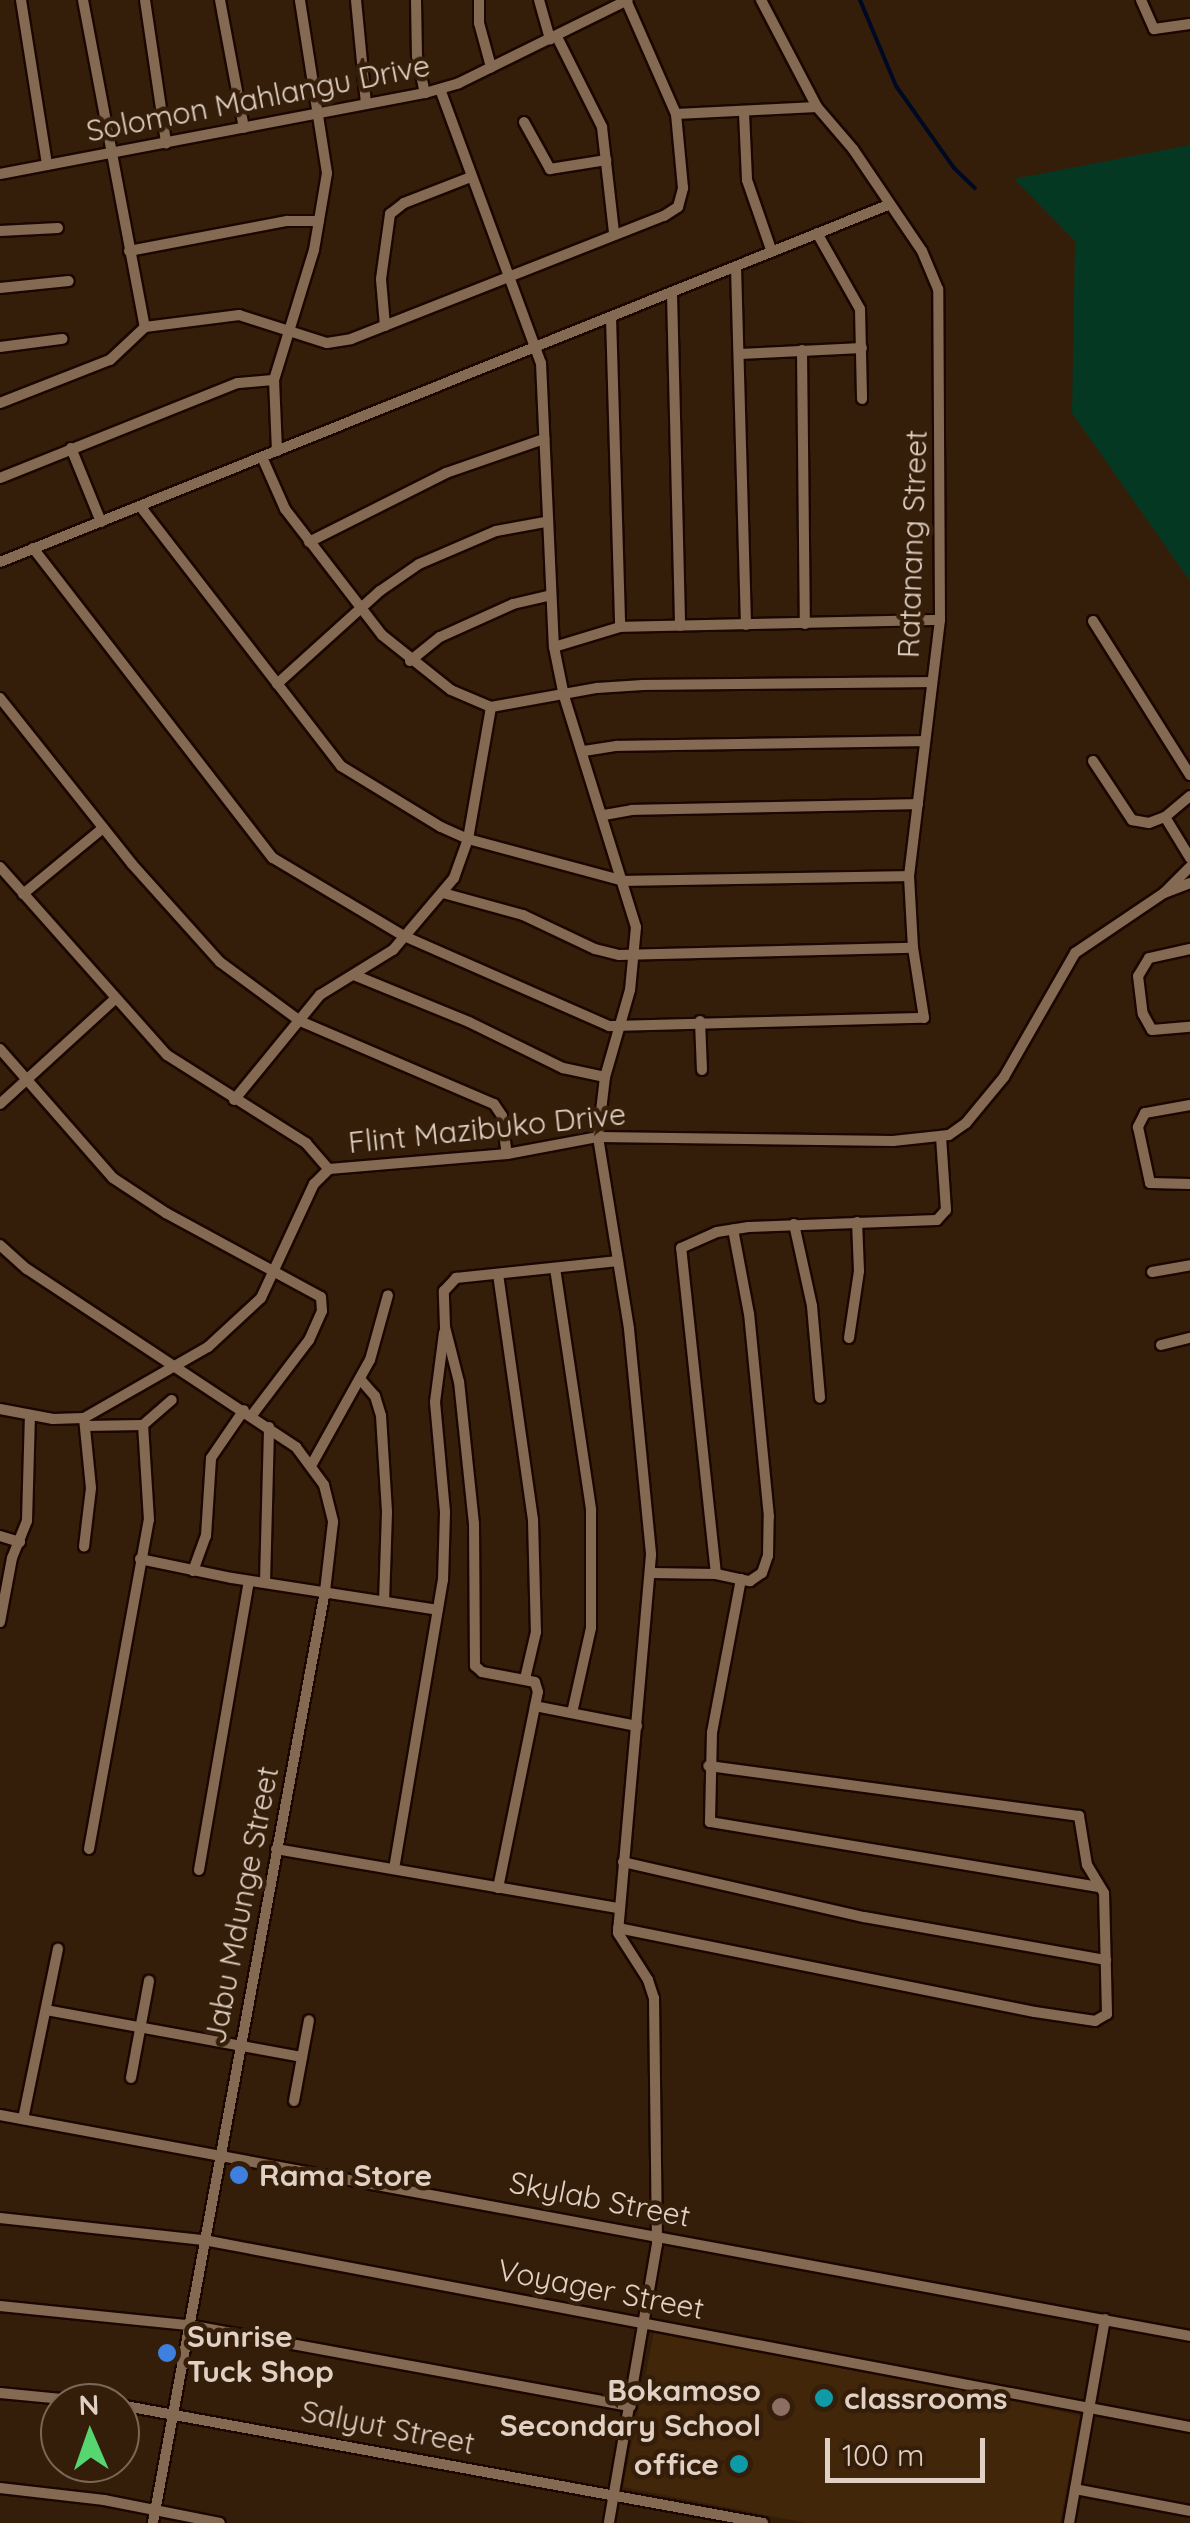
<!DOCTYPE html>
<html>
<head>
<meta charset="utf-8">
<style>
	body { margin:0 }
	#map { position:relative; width:1190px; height:2523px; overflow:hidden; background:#351e09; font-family:Quicksand,sans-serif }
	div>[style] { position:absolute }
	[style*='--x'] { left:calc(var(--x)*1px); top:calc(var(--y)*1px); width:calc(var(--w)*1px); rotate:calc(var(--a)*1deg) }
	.built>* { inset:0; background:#42260a }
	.green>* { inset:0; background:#053822 }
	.stream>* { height:4px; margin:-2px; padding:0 2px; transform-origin:2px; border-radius:2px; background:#000923 }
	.roads { filter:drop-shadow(2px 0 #1b0700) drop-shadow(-2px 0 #1b0700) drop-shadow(0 2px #1b0700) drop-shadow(0 -2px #1b0700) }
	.minor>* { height:10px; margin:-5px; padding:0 5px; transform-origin:5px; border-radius:5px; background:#846953 }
	.dots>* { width:28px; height:28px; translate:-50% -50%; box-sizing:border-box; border:5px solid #351e09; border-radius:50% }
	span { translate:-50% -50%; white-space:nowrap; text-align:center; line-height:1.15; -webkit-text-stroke:9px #351e09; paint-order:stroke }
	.street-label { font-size:30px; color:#e1d1c5 }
	.poi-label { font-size:30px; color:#e1d1c5; font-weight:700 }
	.left { translate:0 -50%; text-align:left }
	.right { translate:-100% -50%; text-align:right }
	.north { position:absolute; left:40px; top:2383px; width:100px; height:100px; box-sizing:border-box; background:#351e09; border:2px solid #7a6654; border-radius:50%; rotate:358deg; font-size:28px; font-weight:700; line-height:40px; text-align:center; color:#e1d1c5 }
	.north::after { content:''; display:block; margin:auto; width:35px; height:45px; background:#56d671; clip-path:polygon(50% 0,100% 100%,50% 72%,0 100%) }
	.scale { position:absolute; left:825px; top:2438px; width:160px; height:45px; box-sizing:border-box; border:5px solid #e1d1c5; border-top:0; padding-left:12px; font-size:30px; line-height:35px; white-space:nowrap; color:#e1d1c5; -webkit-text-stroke:8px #351e09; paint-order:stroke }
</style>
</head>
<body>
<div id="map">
	<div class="built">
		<i style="clip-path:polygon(654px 2333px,929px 2382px,1080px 2416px,1060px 2523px,807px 2523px,623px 2487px)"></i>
	</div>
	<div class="green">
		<i style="clip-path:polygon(1190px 145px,1190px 581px,1072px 413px,1075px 241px,1014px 179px)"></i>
	</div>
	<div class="stream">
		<i style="--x:860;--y:0;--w:93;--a:67.3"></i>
		<i style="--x:896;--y:86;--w:100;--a:54.7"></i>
		<i style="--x:954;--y:168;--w:29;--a:44"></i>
	</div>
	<div class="roads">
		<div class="minor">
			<i style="--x:21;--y:0;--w:167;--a:81"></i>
			<i style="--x:83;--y:0;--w:333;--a:79.3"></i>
			<i style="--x:145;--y:327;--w:95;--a:-7.3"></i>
			<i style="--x:239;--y:315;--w:92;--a:17.7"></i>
			<i style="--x:327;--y:343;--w:24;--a:-9"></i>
			<i style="--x:351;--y:339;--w:336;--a:-21.5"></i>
			<i style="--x:664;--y:216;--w:17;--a:-33"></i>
			<i style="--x:678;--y:207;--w:20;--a:-75"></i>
			<i style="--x:683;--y:188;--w:74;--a:-95.4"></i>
			<i style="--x:676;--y:114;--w:124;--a:-113.7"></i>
			<i style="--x:145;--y:0;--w:145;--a:81.6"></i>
			<i style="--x:220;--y:0;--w:130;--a:79.4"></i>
			<i style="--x:356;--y:0;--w:104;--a:84.5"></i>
			<i style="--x:416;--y:0;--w:56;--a:89"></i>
			<i style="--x:417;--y:56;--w:38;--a:78"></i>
			<i style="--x:479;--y:0;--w:23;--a:90"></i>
			<i style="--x:479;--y:23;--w:46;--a:74.7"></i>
			<i style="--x:539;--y:0;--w:41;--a:74.2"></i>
			<i style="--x:1141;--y:0;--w:32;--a:66"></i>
			<i style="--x:1154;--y:29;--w:36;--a:-8"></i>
			<i style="--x:557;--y:37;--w:101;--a:63.4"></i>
			<i style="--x:602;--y:127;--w:107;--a:83.5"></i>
			<i style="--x:440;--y:89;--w:292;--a:69.8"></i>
			<i style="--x:541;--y:363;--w:284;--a:87.4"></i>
			<i style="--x:554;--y:647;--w:50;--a:78.5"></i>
			<i style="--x:564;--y:696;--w:242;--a:72.7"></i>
			<i style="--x:636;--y:927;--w:63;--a:95.4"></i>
			<i style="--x:630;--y:990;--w:91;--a:106"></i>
			<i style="--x:605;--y:1077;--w:60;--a:96.7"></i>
			<i style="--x:598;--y:1137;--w:194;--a:80.8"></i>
			<i style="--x:629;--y:1329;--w:227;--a:84.4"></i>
			<i style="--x:651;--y:1555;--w:379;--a:95"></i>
			<i style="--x:618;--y:1933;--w:56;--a:57.4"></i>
			<i style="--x:648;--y:1980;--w:19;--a:72"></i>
			<i style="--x:654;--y:1998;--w:246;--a:89.3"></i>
			<i style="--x:657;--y:2244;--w:283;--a:99.8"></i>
			<i style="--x:744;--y:113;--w:67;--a:87.4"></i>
			<i style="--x:747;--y:180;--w:76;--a:70.9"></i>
			<i style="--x:676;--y:114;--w:141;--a:-2.8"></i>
			<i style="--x:524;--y:122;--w:54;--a:61"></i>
			<i style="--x:550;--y:169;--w:57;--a:-9.1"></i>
			<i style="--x:0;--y:174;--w:433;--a:-10.8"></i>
			<i style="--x:425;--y:93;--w:35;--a:-16"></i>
			<i style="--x:459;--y:83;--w:188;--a:-26.2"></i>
			<i style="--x:0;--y:231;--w:58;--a:-3"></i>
			<i style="--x:817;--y:233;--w:87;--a:60.5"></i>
			<i style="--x:860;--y:309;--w:90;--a:88.7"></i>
			<i style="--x:129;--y:251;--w:161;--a:-10.8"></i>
			<i style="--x:287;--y:221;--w:32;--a:0"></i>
			<i style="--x:736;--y:267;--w:358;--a:88.4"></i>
			<i style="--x:0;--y:288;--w:69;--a:-5.8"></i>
			<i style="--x:672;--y:294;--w:332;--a:88.6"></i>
			<i style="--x:611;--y:317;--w:310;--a:88.3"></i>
			<i style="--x:385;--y:326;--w:47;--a:-94.9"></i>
			<i style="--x:381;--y:279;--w:66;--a:-82.1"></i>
			<i style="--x:390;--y:214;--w:18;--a:-38"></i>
			<i style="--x:404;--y:203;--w:72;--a:-21.2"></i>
			<i style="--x:0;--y:347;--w:63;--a:-7.4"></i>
			<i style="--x:802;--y:350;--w:274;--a:89.4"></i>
			<i style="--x:740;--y:354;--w:122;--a:-2.8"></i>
			<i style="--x:0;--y:403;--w:118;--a:-21.4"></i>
			<i style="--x:110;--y:360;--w:48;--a:-43.3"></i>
			<i style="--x:71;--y:448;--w:80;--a:67.9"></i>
			<i style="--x:277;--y:451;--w:71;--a:-92.4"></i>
			<i style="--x:274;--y:380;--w:136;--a:-72.9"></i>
			<i style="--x:314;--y:250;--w:78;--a:-80.4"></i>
			<i style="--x:327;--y:173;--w:175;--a:-98.9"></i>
			<i style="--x:262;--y:457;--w:57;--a:66.1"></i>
			<i style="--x:285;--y:509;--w:159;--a:52.4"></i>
			<i style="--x:382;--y:635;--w:88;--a:38.6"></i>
			<i style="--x:451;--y:690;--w:43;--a:23"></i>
			<i style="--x:491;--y:707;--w:108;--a:-10.2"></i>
			<i style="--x:597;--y:688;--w:46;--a:-3.7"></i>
			<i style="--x:643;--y:685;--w:289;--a:-0.6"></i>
			<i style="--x:0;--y:478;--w:256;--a:-21.8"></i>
			<i style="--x:238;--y:383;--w:36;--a:-5"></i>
			<i style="--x:140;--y:506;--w:329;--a:52.3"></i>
			<i style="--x:341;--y:766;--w:117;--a:31.4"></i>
			<i style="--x:441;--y:827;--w:30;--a:24"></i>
			<i style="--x:468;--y:839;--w:162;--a:15.1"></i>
			<i style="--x:624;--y:881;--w:285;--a:-1"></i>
			<i style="--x:309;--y:542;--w:153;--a:-26.7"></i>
			<i style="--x:446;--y:473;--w:104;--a:-19.1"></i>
			<i style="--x:33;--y:548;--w:392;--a:52.3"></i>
			<i style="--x:273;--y:858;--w:152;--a:30.8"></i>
			<i style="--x:404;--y:936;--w:224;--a:23.7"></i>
			<i style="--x:609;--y:1026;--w:315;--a:-1.5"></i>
			<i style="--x:924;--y:1018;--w:71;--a:-98.9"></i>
			<i style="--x:913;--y:948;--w:72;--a:-93.2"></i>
			<i style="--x:909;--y:876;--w:258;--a:-83.1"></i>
			<i style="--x:940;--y:620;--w:331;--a:-90.3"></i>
			<i style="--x:938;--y:289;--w:41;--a:-112.8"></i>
			<i style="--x:922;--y:251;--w:123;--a:-124.1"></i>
			<i style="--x:853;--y:149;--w:55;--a:-130.6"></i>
			<i style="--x:817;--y:107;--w:121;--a:-117.6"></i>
			<i style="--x:0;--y:562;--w:957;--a:-21.9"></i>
			<i style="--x:1093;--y:621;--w:182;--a:57.8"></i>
			<i style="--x:554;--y:647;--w:69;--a:-16.9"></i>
			<i style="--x:620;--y:627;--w:320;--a:-1.3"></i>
			<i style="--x:410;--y:661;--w:38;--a:-39"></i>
			<i style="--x:440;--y:637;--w:80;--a:-24.3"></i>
			<i style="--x:513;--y:604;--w:37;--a:-13"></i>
			<i style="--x:277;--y:684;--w:139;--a:-42.1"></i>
			<i style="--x:380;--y:591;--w:47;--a:-34.7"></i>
			<i style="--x:419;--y:564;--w:84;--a:-23.2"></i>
			<i style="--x:496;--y:531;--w:50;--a:-10.4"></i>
			<i style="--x:0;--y:698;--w:212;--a:51.5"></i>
			<i style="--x:132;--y:864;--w:132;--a:48.1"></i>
			<i style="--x:220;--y:962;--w:99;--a:36.4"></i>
			<i style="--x:300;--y:1021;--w:211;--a:23.2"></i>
			<i style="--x:494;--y:1104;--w:14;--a:56"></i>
			<i style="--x:502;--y:1116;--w:38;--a:83"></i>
			<i style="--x:584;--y:751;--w:33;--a:-9"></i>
			<i style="--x:617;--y:746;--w:308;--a:-0.9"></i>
			<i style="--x:1093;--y:761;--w:71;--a:56.5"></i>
			<i style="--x:1132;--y:820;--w:17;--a:10"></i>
			<i style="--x:1149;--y:823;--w:17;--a:-21"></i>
			<i style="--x:1190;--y:796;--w:33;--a:140"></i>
			<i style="--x:1165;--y:817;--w:48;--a:58.6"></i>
			<i style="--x:604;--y:815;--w:28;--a:-10"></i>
			<i style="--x:632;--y:810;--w:286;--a:-1.2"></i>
			<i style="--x:0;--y:867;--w:251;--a:48.4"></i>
			<i style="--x:167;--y:1055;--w:165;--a:32.3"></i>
			<i style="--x:306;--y:1143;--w:35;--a:49"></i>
			<i style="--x:329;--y:1169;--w:179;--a:-4.8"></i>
			<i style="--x:507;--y:1154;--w:93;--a:-10.6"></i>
			<i style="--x:598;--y:1137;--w:295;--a:0.8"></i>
			<i style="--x:893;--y:1141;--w:56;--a:-6.1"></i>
			<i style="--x:949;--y:1135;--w:21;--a:-35"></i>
			<i style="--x:966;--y:1123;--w:60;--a:-50.4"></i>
			<i style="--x:1004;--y:1077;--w:143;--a:-60.2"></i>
			<i style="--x:1075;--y:953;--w:107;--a:-34"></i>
			<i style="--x:1164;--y:893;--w:37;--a:-45"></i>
			<i style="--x:443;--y:893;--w:83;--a:15.4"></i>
			<i style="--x:523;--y:915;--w:80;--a:25.3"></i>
			<i style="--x:595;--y:949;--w:25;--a:14"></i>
			<i style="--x:619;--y:955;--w:294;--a:-1.4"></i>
			<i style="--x:1164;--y:893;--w:28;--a:-21"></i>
			<i style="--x:23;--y:894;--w:104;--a:-39.5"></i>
			<i style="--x:1190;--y:949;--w:42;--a:167.6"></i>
			<i style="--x:1149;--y:958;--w:21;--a:121"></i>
			<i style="--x:1138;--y:976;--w:38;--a:83"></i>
			<i style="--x:1143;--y:1014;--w:18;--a:61"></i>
			<i style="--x:1152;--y:1030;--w:38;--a:-5"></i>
			<i style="--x:354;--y:975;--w:124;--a:22.2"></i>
			<i style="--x:469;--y:1022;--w:105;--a:26.1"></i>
			<i style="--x:563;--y:1068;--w:43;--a:12.1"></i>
			<i style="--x:700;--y:1021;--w:49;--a:87.7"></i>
			<i style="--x:0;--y:1049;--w:171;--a:48.8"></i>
			<i style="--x:113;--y:1178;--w:64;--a:33.4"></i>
			<i style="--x:166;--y:1213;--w:176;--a:28.5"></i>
			<i style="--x:321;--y:1297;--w:14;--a:86"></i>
			<i style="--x:322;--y:1311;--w:32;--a:114"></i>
			<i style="--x:309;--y:1340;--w:94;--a:127.2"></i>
			<i style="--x:234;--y:1100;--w:136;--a:-50.7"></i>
			<i style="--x:320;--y:995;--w:86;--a:-31.7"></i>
			<i style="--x:393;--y:950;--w:94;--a:-49.7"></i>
			<i style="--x:454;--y:878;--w:41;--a:-70.3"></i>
			<i style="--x:468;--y:839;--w:134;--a:-80.1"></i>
			<i style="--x:0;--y:1104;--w:156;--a:-42.4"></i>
			<i style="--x:1190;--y:1105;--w:46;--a:169.9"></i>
			<i style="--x:1145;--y:1113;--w:16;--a:117"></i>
			<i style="--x:1138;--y:1127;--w:57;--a:77.9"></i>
			<i style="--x:1150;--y:1183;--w:40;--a:1.4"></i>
			<i style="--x:794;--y:1224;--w:84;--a:77.6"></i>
			<i style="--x:812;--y:1306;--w:92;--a:85"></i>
			<i style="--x:0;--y:1245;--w:36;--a:42"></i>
			<i style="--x:27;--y:1269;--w:323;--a:33.5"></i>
			<i style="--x:296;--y:1447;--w:47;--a:53.6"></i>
			<i style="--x:324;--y:1485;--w:38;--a:76"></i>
			<i style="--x:333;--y:1522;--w:69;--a:96.6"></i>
			<i style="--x:325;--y:1591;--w:948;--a:100.46"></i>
			<i style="--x:555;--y:1268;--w:245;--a:81.5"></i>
			<i style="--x:591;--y:1510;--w:118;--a:90"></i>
			<i style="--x:591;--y:1628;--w:87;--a:102.6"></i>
			<i style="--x:1152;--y:1272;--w:39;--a:-10"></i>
			<i style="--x:498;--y:1274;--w:248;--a:81.9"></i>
			<i style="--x:533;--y:1520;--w:112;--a:88.5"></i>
			<i style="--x:536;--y:1632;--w:48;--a:103.2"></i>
			<i style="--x:849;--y:1338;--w:68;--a:-81.5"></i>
			<i style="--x:859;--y:1271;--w:49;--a:-92.3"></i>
			<i style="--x:1161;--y:1345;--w:30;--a:-14"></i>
			<i style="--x:360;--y:1379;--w:23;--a:49"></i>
			<i style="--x:375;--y:1396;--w:21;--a:73"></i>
			<i style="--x:381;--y:1416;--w:96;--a:86.4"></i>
			<i style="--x:387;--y:1512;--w:89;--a:91.9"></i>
			<i style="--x:0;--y:1409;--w:54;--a:10.7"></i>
			<i style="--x:53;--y:1419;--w:31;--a:-2"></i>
			<i style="--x:84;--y:1418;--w:143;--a:-29.8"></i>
			<i style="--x:208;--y:1347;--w:72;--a:-42.8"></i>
			<i style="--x:261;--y:1298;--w:126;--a:-65.1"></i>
			<i style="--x:314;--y:1184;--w:21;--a:-45"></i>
			<i style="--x:84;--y:1418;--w:70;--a:84.3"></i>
			<i style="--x:91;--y:1488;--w:59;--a:96.8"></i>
			<i style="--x:85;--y:1426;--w:58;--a:-1"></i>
			<i style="--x:143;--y:1425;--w:38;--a:-41"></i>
			<i style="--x:312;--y:1464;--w:119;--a:-60.9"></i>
			<i style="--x:370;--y:1360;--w:67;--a:-74.5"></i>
			<i style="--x:0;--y:1536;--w:21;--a:17"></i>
			<i style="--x:140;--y:1559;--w:94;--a:11.7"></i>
			<i style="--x:232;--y:1578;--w:208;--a:8.8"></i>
			<i style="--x:193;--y:1571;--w:37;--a:-70"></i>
			<i style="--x:206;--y:1536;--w:78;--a:-86.3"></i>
			<i style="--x:211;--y:1458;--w:58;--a:-55.5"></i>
			<i style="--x:651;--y:1573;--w:65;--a:0.9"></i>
			<i style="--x:716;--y:1574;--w:35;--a:12"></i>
			<i style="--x:750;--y:1581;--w:14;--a:-34"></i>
			<i style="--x:762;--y:1573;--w:18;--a:-71"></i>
			<i style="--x:768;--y:1556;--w:39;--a:-89"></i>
			<i style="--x:769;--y:1517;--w:204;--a:-95.6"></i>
			<i style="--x:749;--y:1314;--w:86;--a:-100.7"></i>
			<i style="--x:716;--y:1574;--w:328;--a:-96.1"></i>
			<i style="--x:681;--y:1248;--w:39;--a:-24"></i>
			<i style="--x:717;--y:1232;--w:32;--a:-9"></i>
			<i style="--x:749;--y:1227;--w:188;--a:-2.1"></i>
			<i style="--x:937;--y:1220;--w:13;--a:-48"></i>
			<i style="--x:946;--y:1210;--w:73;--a:-93.9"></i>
			<i style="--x:741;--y:1579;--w:156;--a:100.7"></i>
			<i style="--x:712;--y:1732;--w:90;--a:91.3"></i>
			<i style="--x:710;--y:1822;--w:395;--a:9.5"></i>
			<i style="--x:265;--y:1582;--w:155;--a:-88.5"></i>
			<i style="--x:0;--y:1622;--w:65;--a:-79.4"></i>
			<i style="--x:12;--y:1558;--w:40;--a:-68"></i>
			<i style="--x:27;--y:1521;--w:106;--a:-88.4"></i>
			<i style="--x:535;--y:1706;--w:104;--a:11.1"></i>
			<i style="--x:89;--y:1849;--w:334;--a:-79.7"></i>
			<i style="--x:149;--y:1520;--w:95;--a:-93.6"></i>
			<i style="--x:276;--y:1849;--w:348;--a:9.8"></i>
			<i style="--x:623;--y:1862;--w:247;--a:12.9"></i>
			<i style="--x:864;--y:1917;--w:246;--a:10.1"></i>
			<i style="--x:394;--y:1869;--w:293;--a:-80.4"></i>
			<i style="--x:443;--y:1580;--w:68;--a:-88.3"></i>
			<i style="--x:445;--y:1512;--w:110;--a:-95.2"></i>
			<i style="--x:435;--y:1402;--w:70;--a:-82.6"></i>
			<i style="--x:199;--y:1870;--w:293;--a:-80.2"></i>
			<i style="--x:498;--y:1888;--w:200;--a:-78.5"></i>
			<i style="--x:538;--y:1692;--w:10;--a:-107"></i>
			<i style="--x:535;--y:1682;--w:54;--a:-169.3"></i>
			<i style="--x:482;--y:1672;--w:9;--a:-139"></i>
			<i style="--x:475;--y:1666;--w:142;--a:-90.4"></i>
			<i style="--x:474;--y:1524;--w:143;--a:-96"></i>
			<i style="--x:459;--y:1382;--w:57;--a:-104.3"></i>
			<i style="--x:445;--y:1327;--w:36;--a:-92"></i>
			<i style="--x:444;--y:1291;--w:18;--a:-47"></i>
			<i style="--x:456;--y:1278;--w:163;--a:-6"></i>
			<i style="--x:618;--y:1928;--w:425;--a:11.4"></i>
			<i style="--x:1035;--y:2012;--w:61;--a:8.5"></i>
			<i style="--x:1095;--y:2021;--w:14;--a:-30"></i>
			<i style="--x:1107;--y:2014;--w:121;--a:-91.4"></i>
			<i style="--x:1104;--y:1893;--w:33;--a:-121"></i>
			<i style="--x:1087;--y:1865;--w:50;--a:-99.3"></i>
			<i style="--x:1079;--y:1816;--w:374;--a:-172.3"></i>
			<i style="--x:46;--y:2010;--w:260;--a:10.4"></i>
			<i style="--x:131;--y:2078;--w:99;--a:-79.5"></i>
			<i style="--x:294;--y:2101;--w:82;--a:-79.5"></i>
			<i style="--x:0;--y:2115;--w:1210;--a:10.52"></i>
			<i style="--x:23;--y:2119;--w:174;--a:-78.4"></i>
			<i style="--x:0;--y:2218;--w:205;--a:6.2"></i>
			<i style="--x:204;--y:2240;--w:1004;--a:10.74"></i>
			<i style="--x:0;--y:2306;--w:189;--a:5.8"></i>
			<i style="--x:188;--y:2325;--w:450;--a:10.4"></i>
			<i style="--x:0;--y:2393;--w:103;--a:5.5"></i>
			<i style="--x:120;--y:2405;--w:654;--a:10.4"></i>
			<i style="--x:0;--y:2488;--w:105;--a:6.6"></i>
			<i style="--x:104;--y:2500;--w:118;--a:11.2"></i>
			<i style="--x:1075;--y:2489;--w:117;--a:10.8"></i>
			<i style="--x:1069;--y:2523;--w:207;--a:-80"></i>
		</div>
	</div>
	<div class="dots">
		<i style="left:239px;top:2175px;background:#3f7fe0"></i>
		<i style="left:167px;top:2353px;background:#3f7fe0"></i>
		<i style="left:824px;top:2398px;background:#0f9aa8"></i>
		<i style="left:781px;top:2407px;background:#8d6e63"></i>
		<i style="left:739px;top:2464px;background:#0f9aa8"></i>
	</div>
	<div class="street-label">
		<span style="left:258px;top:98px;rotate:-11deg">Solomon Mahlangu Drive</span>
		<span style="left:912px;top:544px;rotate:-88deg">Ratanang Street</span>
		<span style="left:487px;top:1128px;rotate:-6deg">Flint Mazibuko Drive</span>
		<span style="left:241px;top:1905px;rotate:-79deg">Jabu Mdunge Street</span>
		<span style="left:600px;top:2199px;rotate:11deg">Skylab Street</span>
		<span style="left:601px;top:2289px;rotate:11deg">Voyager Street</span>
		<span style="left:388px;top:2427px;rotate:11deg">Salyut Street</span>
	</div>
	<div class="poi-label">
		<span class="left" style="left:259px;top:2175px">Rama Store</span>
		<span class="left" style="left:187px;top:2353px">Sunrise<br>Tuck Shop</span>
		<span class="right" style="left:761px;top:2407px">Bokamoso<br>Secondary School</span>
		<span class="left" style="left:844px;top:2398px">classrooms</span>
		<span class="right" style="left:719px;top:2464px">office</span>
	</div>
	<div class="north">N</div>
	<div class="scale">100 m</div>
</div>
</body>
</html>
